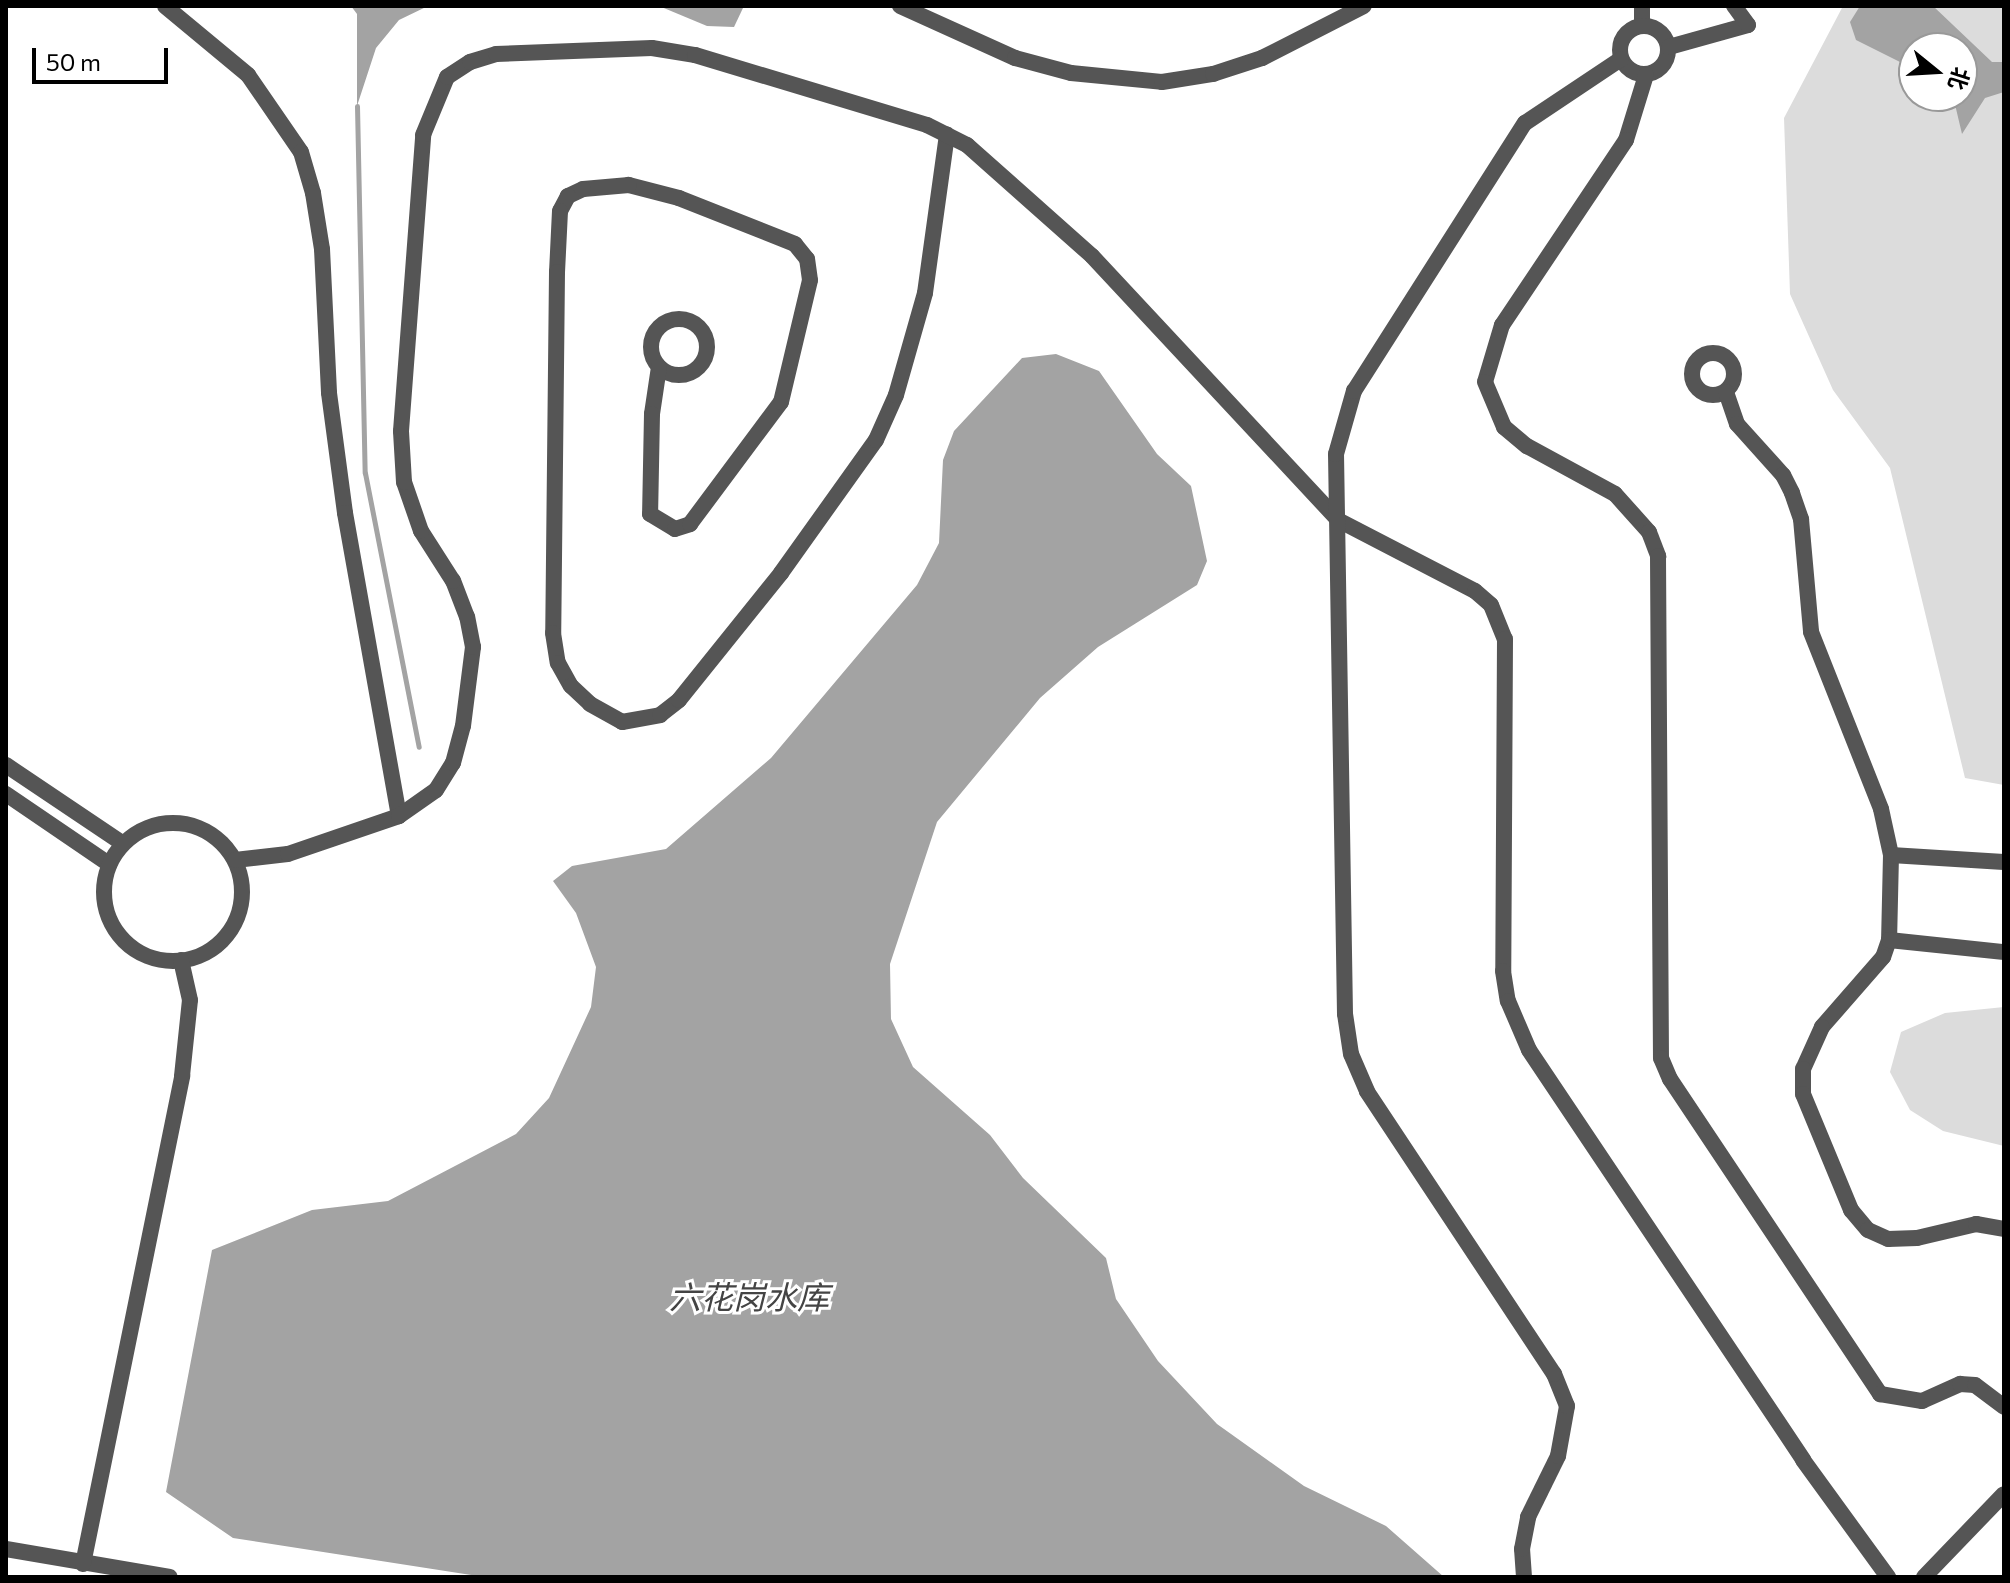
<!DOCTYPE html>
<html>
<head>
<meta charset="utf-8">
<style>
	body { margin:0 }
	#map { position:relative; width:2010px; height:1583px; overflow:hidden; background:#fff; font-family:Commissioner,"Noto Sans SC",sans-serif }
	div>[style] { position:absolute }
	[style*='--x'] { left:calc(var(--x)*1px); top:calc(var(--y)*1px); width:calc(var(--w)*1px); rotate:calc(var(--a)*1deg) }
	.green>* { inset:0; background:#dcdcdc }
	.water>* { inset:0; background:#a3a3a3 }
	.stream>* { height:5px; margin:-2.5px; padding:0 2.5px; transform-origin:2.5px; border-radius:2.5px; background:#a3a3a3 }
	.minor>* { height:16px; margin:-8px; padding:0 8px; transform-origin:8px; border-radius:8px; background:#555 }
	.minor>.ring { margin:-8px; padding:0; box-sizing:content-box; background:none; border:16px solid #555; border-radius:50% }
	span { translate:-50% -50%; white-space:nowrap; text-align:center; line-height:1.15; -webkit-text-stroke:6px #fff; paint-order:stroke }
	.water-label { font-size:32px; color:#444; font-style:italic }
	.frame { position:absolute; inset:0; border:8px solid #000; pointer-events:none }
	.north { position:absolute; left:1898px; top:32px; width:80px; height:80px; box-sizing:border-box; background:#fff; border:2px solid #999; border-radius:50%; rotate:108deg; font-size:22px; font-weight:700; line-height:32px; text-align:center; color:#000 }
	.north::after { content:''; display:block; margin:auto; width:28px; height:36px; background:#000; clip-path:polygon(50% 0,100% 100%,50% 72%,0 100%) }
	.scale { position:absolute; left:32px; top:48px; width:136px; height:36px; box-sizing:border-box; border:4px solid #000; border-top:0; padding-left:10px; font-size:24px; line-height:28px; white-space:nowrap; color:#000; -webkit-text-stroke:6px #fff; paint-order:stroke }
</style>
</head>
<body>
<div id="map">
	<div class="green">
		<i style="clip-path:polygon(evenodd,1843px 6px,2004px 6px,2004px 785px,1965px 778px,1890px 468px,1833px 390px,1790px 294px,1784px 118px,1843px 6px,1914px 48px,1962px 48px,1962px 96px,1914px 96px,1914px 48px)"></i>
		<i style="clip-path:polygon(2004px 1007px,2004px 1146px,1943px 1131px,1910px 1110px,1890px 1072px,1901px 1032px,1945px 1013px)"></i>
	</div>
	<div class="water">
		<i style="clip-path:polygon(351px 6px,428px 6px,399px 20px,376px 48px,357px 106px,357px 14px)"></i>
		<i style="clip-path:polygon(659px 6px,739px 6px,743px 8px,734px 27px,707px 26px)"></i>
		<i style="clip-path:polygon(1860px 6px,1933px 6px,1992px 62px,2004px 62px,2004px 92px,1985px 98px,1962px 134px,1953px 96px,1962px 96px,1962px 48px,1914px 48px,1914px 69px,1856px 40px,1850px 22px)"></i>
		<i style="clip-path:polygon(1056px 354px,1099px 371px,1157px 454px,1191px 486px,1207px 561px,1197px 585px,1098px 647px,1040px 698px,937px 822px,890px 964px,891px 1019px,913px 1067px,990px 1135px,1023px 1178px,1106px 1258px,1116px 1299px,1158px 1361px,1217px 1424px,1304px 1486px,1386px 1526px,1444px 1577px,484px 1577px,233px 1538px,166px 1492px,212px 1250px,312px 1210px,388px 1201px,516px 1134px,549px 1098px,591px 1007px,596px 967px,576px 913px,553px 881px,572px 866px,666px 849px,771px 758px,917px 585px,939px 543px,943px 460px,954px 431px,1022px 358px)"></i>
	</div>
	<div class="stream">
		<i style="--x:357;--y:106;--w:367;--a:88.8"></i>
		<i style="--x:365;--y:473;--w:279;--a:78.9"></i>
	</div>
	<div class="minor">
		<i style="--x:165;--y:6;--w:108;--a:39.7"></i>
		<i style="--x:248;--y:75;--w:93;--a:55.5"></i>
		<i style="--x:301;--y:152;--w:43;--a:73.7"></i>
		<i style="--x:313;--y:193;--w:57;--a:80.9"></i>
		<i style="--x:322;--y:249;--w:144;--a:87.2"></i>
		<i style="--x:329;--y:393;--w:121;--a:82.4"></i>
		<i style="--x:345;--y:513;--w:308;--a:79.9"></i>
		<i style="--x:900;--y:6;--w:126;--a:24.3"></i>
		<i style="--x:1015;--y:58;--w:58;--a:15"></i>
		<i style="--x:1071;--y:73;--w:91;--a:5.6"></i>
		<i style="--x:1162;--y:82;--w:52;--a:-8.9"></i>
		<i style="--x:1213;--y:74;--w:52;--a:-18.1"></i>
		<i style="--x:1262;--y:58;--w:114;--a:-27"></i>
		<i style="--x:1642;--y:6;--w:19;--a:90"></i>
		<i class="ring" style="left:1620px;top:26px;width:32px;height:32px"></i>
		<i style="--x:1669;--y:47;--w:82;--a:-15.6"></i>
		<i style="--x:1748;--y:25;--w:24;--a:-126"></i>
		<i style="--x:1646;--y:75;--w:68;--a:107.1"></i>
		<i style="--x:1626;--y:140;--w:223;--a:123.8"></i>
		<i style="--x:1502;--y:325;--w:59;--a:106.6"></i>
		<i style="--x:1485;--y:382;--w:49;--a:67.1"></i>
		<i style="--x:1504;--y:427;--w:30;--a:40"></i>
		<i style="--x:1527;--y:446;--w:100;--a:28.6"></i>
		<i style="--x:1615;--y:494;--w:51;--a:48.2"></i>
		<i style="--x:1649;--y:532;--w:26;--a:69"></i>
		<i style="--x:1658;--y:556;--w:502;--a:89.66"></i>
		<i style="--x:1661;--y:1058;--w:23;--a:67"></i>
		<i style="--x:1670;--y:1079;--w:379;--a:56.3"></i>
		<i style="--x:1880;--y:1394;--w:43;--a:9.5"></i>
		<i style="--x:1922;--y:1401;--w:42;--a:-24.1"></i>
		<i style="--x:1960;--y:1384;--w:15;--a:4"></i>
		<i style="--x:1975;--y:1385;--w:36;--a:37"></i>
		<i class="ring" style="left:651px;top:319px;width:40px;height:40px"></i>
		<i class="ring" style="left:1692px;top:353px;width:26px;height:26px"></i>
		<i style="--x:659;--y:367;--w:48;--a:98.5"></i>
		<i style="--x:652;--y:414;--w:100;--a:91.1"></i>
		<i style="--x:650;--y:514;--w:29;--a:31"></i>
		<i style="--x:675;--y:529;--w:16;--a:-18"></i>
		<i style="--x:690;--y:524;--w:152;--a:-53.3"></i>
		<i style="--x:781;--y:402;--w:125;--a:-76.6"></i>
		<i style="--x:810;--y:280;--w:21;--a:-98"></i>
		<i style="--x:807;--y:259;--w:19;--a:-129"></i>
		<i style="--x:795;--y:244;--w:125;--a:-158.4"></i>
		<i style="--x:679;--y:198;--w:52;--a:-165.4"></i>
		<i style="--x:629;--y:185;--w:46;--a:175"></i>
		<i style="--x:583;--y:189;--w:17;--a:155"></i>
		<i style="--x:568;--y:196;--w:17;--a:118"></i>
		<i style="--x:560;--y:211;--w:61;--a:92.8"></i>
		<i style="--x:557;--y:272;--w:361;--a:90.6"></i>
		<i style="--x:553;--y:633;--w:30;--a:81"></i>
		<i style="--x:558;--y:663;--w:26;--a:61"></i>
		<i style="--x:571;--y:686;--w:26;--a:43"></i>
		<i style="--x:590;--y:704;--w:37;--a:29"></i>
		<i style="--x:622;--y:722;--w:39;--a:-10"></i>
		<i style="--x:660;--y:715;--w:24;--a:-38"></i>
		<i style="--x:679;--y:700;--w:163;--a:-51.2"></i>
		<i style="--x:781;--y:573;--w:163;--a:-54.5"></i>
		<i style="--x:876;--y:440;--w:49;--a:-66"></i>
		<i style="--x:896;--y:395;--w:106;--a:-74.1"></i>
		<i style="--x:925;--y:293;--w:160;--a:-82.1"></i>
		<i style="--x:1726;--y:392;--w:34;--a:71"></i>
		<i style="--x:1737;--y:424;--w:69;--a:48"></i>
		<i style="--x:1783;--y:475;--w:20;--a:63"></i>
		<i style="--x:1792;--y:493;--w:28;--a:71"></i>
		<i style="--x:1801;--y:519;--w:113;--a:84.9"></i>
		<i style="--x:1811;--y:632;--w:190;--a:68.4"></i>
		<i style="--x:1881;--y:809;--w:47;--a:77.7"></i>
		<i style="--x:1891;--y:855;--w:85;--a:91.3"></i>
		<i style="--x:1889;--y:940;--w:18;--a:109"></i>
		<i style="--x:1883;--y:957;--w:93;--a:131.1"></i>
		<i style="--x:1822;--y:1027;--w:46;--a:114.3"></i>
		<i style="--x:1803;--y:1069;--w:25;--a:90"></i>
		<i style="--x:1803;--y:1094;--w:126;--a:67.5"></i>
		<i style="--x:1851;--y:1210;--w:26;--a:50"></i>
		<i style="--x:1868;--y:1230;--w:22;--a:24"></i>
		<i style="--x:1888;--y:1239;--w:29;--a:-2"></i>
		<i style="--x:1917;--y:1238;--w:61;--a:-13.3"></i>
		<i style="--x:1976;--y:1224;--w:28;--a:10"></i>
		<i style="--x:6;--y:765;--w:140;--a:33.9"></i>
		<i style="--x:6;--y:794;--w:125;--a:34.2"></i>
		<i class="ring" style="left:104px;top:823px;width:122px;height:122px"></i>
		<i style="--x:1891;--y:855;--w:113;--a:3.5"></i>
		<i style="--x:235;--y:860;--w:53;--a:-6.5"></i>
		<i style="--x:288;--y:854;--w:117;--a:-18.9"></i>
		<i style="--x:399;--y:816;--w:45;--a:-35.1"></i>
		<i style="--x:436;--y:790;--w:32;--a:-58"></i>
		<i style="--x:453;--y:763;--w:38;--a:-75"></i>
		<i style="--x:463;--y:726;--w:80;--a:-82.8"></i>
		<i style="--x:473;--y:647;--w:31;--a:-101"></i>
		<i style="--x:467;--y:617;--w:39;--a:-111"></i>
		<i style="--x:453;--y:581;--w:59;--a:-122.6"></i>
		<i style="--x:421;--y:531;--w:52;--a:-109.1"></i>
		<i style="--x:404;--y:482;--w:51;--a:-93.4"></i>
		<i style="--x:401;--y:431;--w:297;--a:-85.7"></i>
		<i style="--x:423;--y:135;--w:63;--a:-67.5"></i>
		<i style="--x:447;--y:77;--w:27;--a:-33"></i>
		<i style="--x:470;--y:62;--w:27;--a:-17"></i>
		<i style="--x:496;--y:54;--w:156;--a:-2.2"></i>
		<i style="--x:652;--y:48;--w:44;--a:9.2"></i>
		<i style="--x:695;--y:55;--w:242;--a:16.8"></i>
		<i style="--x:927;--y:125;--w:45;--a:26.6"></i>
		<i style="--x:967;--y:145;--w:167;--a:41.6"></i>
		<i style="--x:1092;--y:256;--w:361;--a:47"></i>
		<i style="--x:1338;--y:520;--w:154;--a:27.4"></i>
		<i style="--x:1475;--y:591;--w:21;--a:41"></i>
		<i style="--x:1491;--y:605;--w:37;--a:68"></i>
		<i style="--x:1505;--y:639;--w:332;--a:90.3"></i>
		<i style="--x:1503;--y:971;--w:30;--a:81"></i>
		<i style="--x:1508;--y:1001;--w:53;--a:66.8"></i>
		<i style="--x:1529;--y:1050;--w:493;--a:56.2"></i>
		<i style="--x:1803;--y:1460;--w:145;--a:54"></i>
		<i style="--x:1889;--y:940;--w:116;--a:6"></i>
		<i style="--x:6;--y:1549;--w:166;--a:9.7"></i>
		<i style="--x:83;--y:1564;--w:498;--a:-78.5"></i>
		<i style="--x:182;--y:1076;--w:76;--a:-84"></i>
		<i style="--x:190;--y:1000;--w:41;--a:-102.7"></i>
		<i style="--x:1524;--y:1577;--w:28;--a:-94"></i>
		<i style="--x:1522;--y:1549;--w:33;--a:-79"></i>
		<i style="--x:1528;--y:1517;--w:68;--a:-63.8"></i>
		<i style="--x:1558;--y:1456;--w:51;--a:-79.8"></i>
		<i style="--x:1567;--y:1406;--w:35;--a:-112"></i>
		<i style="--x:1554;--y:1374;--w:339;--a:-123.5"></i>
		<i style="--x:1367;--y:1091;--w:40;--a:-113.4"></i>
		<i style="--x:1351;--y:1054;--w:40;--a:-98.5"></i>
		<i style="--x:1345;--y:1014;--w:560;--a:-90.92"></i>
		<i style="--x:1336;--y:454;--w:66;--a:-74.1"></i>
		<i style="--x:1354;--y:391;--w:318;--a:-57.5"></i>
		<i style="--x:1525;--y:123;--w:115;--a:-33.7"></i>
		<i style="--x:1924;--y:1577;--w:115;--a:-46.1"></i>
	</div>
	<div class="water-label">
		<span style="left:749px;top:1296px">六花岗水库</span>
	</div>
	<div class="frame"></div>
	<div class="north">北</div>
	<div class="scale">50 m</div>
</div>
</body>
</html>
